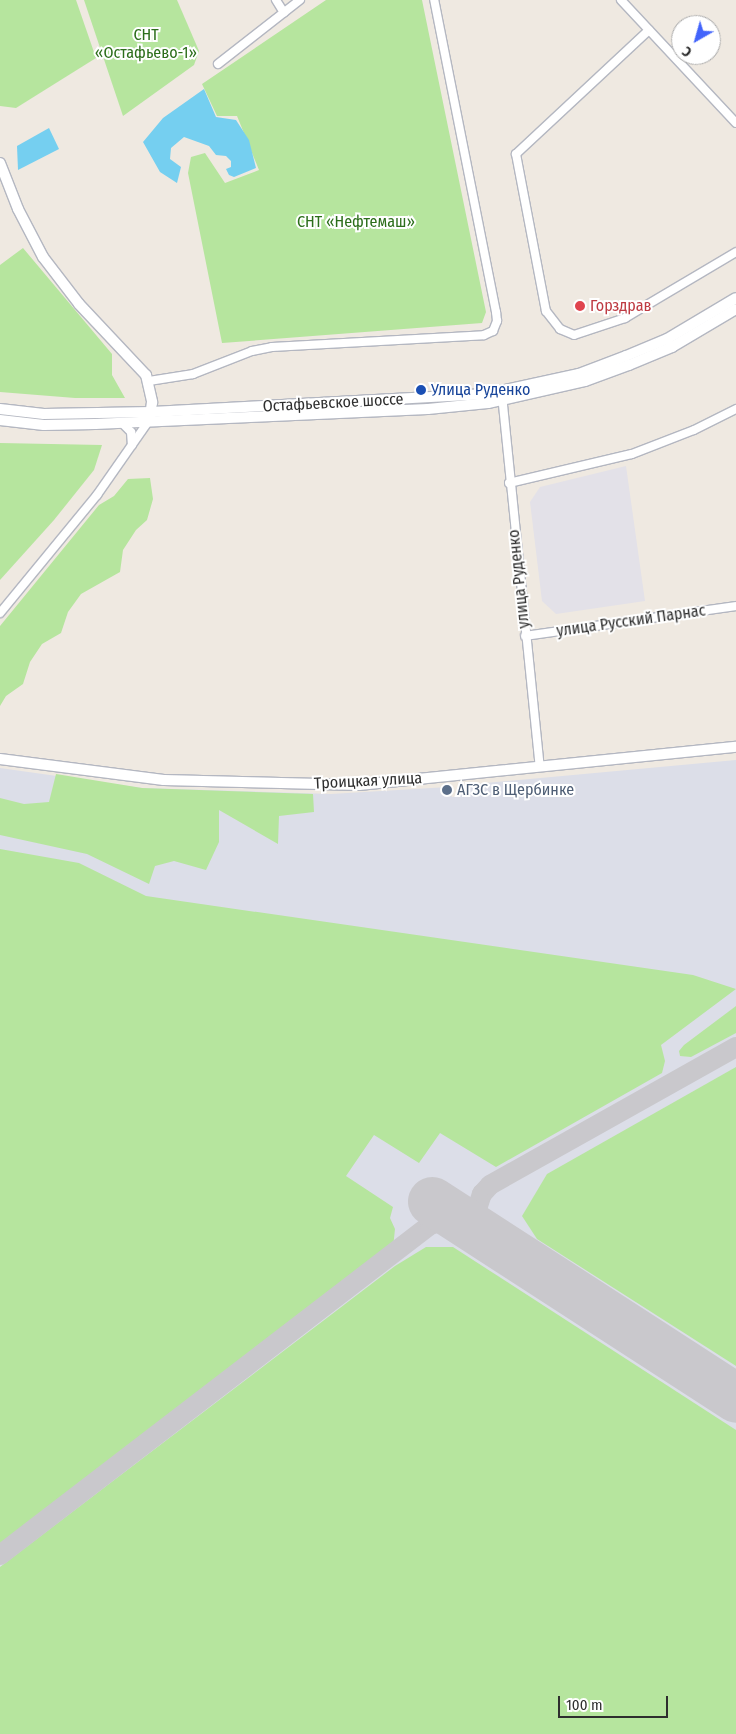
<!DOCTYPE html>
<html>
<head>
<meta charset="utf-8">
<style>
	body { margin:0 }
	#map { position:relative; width:736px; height:1734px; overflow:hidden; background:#efe9e1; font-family:"Fira Sans Condensed",sans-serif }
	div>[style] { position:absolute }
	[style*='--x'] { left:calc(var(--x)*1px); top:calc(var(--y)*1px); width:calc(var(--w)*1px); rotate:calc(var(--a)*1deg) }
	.industrial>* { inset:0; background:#e3e1e8 }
	.airport>* { inset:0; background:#dcdee8 }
	.green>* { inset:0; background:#b6e59e }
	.water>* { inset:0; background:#75cff0 }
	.taxiway>* { height:20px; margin:-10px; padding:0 10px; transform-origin:10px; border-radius:10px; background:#c9c8cc }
	.runway>* { height:49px; margin:-24.5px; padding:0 24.5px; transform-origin:24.5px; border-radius:24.5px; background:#c9c8cc }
	.roads { filter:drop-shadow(1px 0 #b4b7c1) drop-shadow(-1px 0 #b4b7c1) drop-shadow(0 1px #b4b7c1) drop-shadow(0 -1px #b4b7c1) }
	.street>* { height:8px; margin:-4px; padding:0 4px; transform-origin:4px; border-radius:4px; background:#fff }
	.secondary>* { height:10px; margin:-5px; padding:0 5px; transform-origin:5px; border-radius:5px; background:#fff }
	.dots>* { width:14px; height:14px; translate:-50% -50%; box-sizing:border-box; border:2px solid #fff; border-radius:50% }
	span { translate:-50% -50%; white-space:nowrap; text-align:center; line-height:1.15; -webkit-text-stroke:4px #fff; paint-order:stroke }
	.park-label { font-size:16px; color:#2c6e1b }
	.health-label { font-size:16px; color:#be3a42 }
	.left { translate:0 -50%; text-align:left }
	.transit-label { font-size:16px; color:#164399 }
	.street-label { font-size:16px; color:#2e2e2e }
	.service-label { font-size:16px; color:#4e5e75 }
	.north { position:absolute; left:671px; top:15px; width:50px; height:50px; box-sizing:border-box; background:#fff; border:1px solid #ababab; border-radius:50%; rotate:218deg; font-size:14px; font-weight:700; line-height:20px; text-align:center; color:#2e2e2e }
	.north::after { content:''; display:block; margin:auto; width:18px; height:22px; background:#4264fb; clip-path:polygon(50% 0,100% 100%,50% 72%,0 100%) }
	.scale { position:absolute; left:558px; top:1696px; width:110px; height:22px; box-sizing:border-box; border:2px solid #2e2e2e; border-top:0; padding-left:6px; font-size:15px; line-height:18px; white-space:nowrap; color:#2e2e2e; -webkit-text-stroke:4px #fff; paint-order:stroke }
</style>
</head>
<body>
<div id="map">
	<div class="industrial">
		<i style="clip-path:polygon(626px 466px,645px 601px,556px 614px,542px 601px,530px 502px,540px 487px)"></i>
	</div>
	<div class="airport">
		<i style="clip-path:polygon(736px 760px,736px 1734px,0 1734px,0 768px,142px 788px,331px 794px,448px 787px,452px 797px,459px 796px,463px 785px)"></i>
	</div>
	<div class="green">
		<i style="clip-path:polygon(0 0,76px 0,96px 58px,16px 108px,0 106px)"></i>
		<i style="clip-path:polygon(84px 0,177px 0,199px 51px,194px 65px,123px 116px)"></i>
		<i style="clip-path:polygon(326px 0,422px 0,486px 312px,482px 323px,222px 343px,188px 173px,191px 157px,205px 153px,225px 183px,259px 170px,237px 116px,217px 116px,202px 84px)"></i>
		<i style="clip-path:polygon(23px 248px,112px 354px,112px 375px,125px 398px,75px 398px,0 392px,0 265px)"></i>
		<i style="clip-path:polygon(0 443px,102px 445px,94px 470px,54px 520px,0 580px)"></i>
		<i style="clip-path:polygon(150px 478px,153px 499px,147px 520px,136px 530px,123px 550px,120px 572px,81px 594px,68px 612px,61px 633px,42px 644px,30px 662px,23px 684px,6px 696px,0 706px,0 626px,99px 505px,114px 496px,128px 479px)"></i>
		<i style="clip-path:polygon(56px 774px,142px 788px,313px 794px,314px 812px,279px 816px,278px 844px,219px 810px,219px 842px,206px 870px,174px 861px,155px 866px,149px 884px,87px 854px,0 835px,0 798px,24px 804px,49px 802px)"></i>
		<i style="clip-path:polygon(0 849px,79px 863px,146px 896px,693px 975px,736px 989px,661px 1045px,665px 1061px,662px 1073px,496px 1167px,440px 1133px,419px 1163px,374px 1135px,346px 1176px,393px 1207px,390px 1218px,395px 1229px,393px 1248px,0 1549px)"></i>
		<i style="clip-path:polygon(736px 1006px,736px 1033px,691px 1057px,680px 1056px,679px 1051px,684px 1045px)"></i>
		<i style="clip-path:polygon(736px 1067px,736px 1366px,537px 1239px,522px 1216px,547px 1174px)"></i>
		<i style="clip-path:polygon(426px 1247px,453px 1247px,736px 1430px,736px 1734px,0 1734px,0 1567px,395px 1266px)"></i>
	</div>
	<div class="water">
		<i style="clip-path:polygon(204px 89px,216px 117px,236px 120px,249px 140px,256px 168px,234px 177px,229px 175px,226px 169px,231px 167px,231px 161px,226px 156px,216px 155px,209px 146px,184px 137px,171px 148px,170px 159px,181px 167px,177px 183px,160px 172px,143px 142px,163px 118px)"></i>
		<i style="clip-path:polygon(49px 128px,59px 149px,18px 170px,17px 146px)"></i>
	</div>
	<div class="taxiway">
		<i style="--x:488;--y:1238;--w:11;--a:-128"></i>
		<i style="--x:481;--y:1229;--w:20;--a:-101"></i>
		<i style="--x:477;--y:1209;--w:16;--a:-72"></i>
		<i style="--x:482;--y:1194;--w:12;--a:-48"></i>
		<i style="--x:490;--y:1185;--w:282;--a:-29.3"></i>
		<i style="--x:0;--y:1555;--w:542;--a:-37.5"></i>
		<i style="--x:430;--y:1225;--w:27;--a:-17"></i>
	</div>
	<div class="runway">
		<i style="--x:432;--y:1201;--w:362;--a:32.9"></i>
	</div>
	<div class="roads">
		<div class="street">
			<i style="--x:276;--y:0;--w:15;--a:58"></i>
			<i style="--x:621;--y:0;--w:168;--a:46.9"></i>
			<i style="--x:649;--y:30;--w:182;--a:137"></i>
			<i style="--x:516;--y:154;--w:160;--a:79.2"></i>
			<i style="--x:546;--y:311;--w:23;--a:52"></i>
			<i style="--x:560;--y:329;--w:15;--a:23"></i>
			<i style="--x:574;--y:335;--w:54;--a:-18.4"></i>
			<i style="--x:625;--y:318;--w:129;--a:-30.7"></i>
			<i style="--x:218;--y:64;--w:104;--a:-38"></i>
			<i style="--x:149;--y:381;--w:45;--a:-9"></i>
			<i style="--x:193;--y:374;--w:63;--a:-21.3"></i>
			<i style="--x:252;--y:351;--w:20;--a:-11"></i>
			<i style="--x:272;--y:347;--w:212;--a:-3.2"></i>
			<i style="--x:484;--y:335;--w:10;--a:-24"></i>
			<i style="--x:493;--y:331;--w:11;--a:-68"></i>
			<i style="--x:497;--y:321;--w:9;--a:-96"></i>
			<i style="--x:496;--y:312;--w:318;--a:-101.2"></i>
			<i style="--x:502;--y:395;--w:373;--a:84.2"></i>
			<i style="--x:122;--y:423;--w:13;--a:45"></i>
			<i style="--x:131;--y:432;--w:13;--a:86"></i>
			<i style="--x:509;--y:483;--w:126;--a:-13.3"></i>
			<i style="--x:632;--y:454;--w:66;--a:-21.2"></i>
			<i style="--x:694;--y:430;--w:47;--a:-26.6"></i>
			<i style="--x:0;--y:613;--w:153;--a:-50.6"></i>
			<i style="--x:97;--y:495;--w:89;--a:-55.1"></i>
			<i style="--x:525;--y:636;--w:213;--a:-8.1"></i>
		</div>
		<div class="secondary">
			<i style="--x:0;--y:163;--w:49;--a:68.6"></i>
			<i style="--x:18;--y:209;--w:54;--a:62.5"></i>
			<i style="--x:43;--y:257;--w:59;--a:52.5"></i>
			<i style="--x:79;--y:304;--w:98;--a:46.7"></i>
			<i style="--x:146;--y:375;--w:28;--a:77"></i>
			<i style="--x:152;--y:402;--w:15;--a:98"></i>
			<i style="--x:0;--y:409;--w:44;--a:6.5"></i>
			<i style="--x:44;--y:414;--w:108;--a:-1.1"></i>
			<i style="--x:152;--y:412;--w:335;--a:-3.1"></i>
			<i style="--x:487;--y:394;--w:94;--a:-12.3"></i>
			<i style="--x:579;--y:374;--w:50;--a:-21"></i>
			<i style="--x:626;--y:356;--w:44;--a:-22.5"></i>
			<i style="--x:667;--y:339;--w:80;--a:-30.7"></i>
			<i style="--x:0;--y:420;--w:44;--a:6.5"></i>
			<i style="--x:44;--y:425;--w:51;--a:-1.1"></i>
			<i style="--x:95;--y:424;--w:333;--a:-2.6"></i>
			<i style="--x:428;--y:409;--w:60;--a:-5.7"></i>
			<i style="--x:488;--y:403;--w:99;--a:-12.8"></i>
			<i style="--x:585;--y:381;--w:47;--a:-20"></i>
			<i style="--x:629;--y:365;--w:47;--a:-22.7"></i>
			<i style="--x:672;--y:347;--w:74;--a:-30.7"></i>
			<i style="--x:0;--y:759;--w:165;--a:7.3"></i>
			<i style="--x:164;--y:780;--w:195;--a:1.5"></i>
			<i style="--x:359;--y:785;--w:379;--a:-5.8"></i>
		</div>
	</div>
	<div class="dots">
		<i style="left:580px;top:306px;background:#e0444e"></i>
		<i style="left:421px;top:390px;background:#1a4fb4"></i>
		<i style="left:447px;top:790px;background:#5c6f8a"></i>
	</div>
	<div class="park-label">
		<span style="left:146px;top:44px">СНТ<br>«Остафьево-1»</span>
		<span style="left:356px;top:222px">СНТ «Нефтемаш»</span>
	</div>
	<div class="health-label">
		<span class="left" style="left:590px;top:306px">Горздрав</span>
	</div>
	<div class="transit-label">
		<span class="left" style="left:431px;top:390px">Улица Руденко</span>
	</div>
	<div class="street-label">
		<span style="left:333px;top:403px;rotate:-3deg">Остафьевское шоссе</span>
		<span style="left:519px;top:579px;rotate:-96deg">улица Руденко</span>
		<span style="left:631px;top:621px;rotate:-8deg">улица Русский Парнас</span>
		<span style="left:368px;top:781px;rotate:-3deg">Троицкая улица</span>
	</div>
	<div class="service-label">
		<span class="left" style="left:457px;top:790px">АГЗС в Щербинке</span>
	</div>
	<div class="north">С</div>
	<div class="scale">100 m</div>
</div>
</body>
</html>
